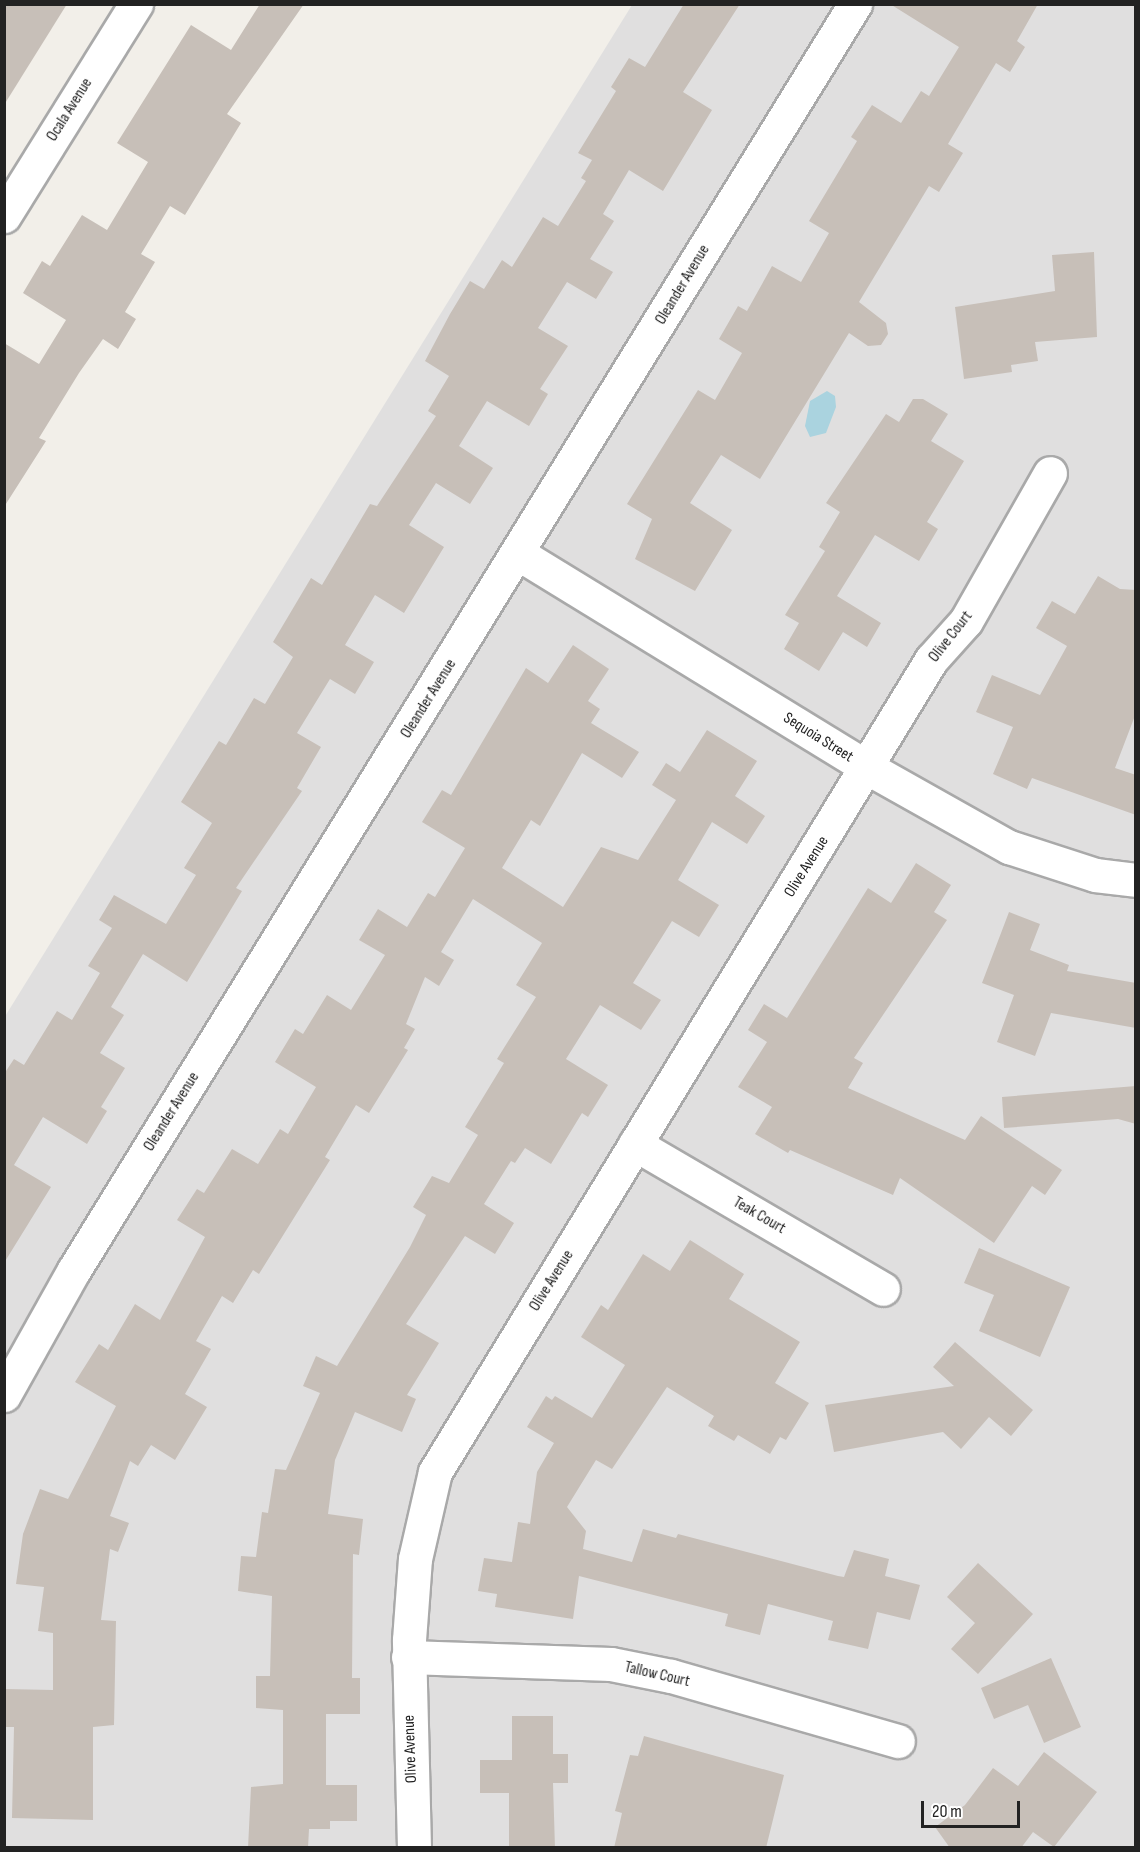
<!DOCTYPE html>
<html>
<head>
<meta charset="utf-8">
<style>
	body { margin:0 }
	#map { position:relative; width:1140px; height:1852px; overflow:hidden; background:#f2efe9; font-family:"Sofia Sans Condensed",sans-serif }
	div>[style] { position:absolute }
	[style*='--x'] { left:calc(var(--x)*1px); top:calc(var(--y)*1px); width:calc(var(--w)*1px); rotate:calc(var(--a)*1deg) }
	.residential>* { inset:0; background:#e0dfdf }
	.water>* { inset:0; background:#aad3df }
	.building>* { inset:0; background:#c7bfb8 }
	.roads { filter:drop-shadow(2px 0 #a9a9a9) drop-shadow(-2px 0 #a9a9a9) drop-shadow(0 2px #a9a9a9) drop-shadow(0 -2px #a9a9a9) }
	.minor>* { height:33px; margin:-16.5px; padding:0 16.5px; transform-origin:16.5px; border-radius:16.5px; background:#fff }
	span { translate:-50% -50%; white-space:nowrap; text-align:center; line-height:1.15; -webkit-text-stroke:6px #fff; paint-order:stroke }
	.street-label { font-size:16px; color:#222 }
	.frame { position:absolute; inset:0; border:6px solid #222; pointer-events:none }
	.scale { position:absolute; left:921px; top:1801px; width:99px; height:27px; box-sizing:border-box; border:3px solid #222; border-top:0; padding-left:8px; font-size:18px; line-height:21px; white-space:nowrap; color:#222; -webkit-text-stroke:4px #fff; paint-order:stroke }
</style>
</head>
<body>
<div id="map">
	<div class="residential">
		<i style="clip-path:polygon(632px 5px,1135px 5px,1135px 1847px,5px 1847px,4px 1018px)"></i>
	</div>
	<div class="water">
		<i style="clip-path:polygon(827px 391px,835px 396px,836px 407px,826px 433px,810px 437px,805px 426px,810px 401px)"></i>
	</div>
	<div class="building">
		<i style="clip-path:polygon(4px 4px,67px 4px,4px 105px)"></i>
		<i style="clip-path:polygon(260px 4px,304px 4px,227px 114px,241px 123px,185px 215px,170px 206px,141px 254px,155px 262px,125px 312px,136px 319px,118px 349px,103px 339px,79px 373px,39px 438px,46px 441px,4px 507px,4px 343px,39px 364px,66px 320px,23px 293px,42px 261px,50px 266px,82px 215px,107px 230px,148px 162px,117px 143px,191px 25px,231px 50px)"></i>
		<i style="clip-path:polygon(684px 4px,740px 4px,683px 92px,712px 110px,663px 191px,629px 170px,603px 214px,614px 221px,590px 259px,613px 272px,596px 299px,567px 282px,538px 328px,568px 346px,540px 389px,548px 394px,529px 426px,487px 401px,459px 446px,493px 468px,470px 504px,436px 483px,409px 525px,444px 547px,404px 613px,375px 595px,345px 645px,374px 662px,355px 694px,330px 679px,297px 733px,321px 747px,297px 788px,302px 791px,236px 888px,242px 891px,187px 982px,143px 954px,111px 1007px,124px 1015px,100px 1053px,125px 1068px,101px 1107px,107px 1111px,87px 1144px,43px 1117px,14px 1165px,51px 1187px,4px 1263px,4px 1074px,14px 1059px,24px 1065px,57px 1011px,72px 1020px,100px 973px,88px 966px,112px 928px,99px 920px,114px 895px,166px 924px,196px 875px,184px 868px,212px 823px,181px 802px,219px 741px,226px 745px,254px 698px,265px 704px,293px 657px,273px 642px,311px 578px,322px 585px,370px 504px,377px 506px,436px 416px,428px 411px,449px 376px,425px 361px,450px 314px,470px 281px,484px 289px,502px 260px,512px 267px,543px 217px,558px 226px,586px 181px,581px 178px,592px 160px,578px 153px,616px 91px,611px 87px,629px 58px,645px 67px)"></i>
		<i style="clip-path:polygon(890px 4px,1038px 4px,1017px 41px,1025px 47px,1010px 72px,996px 63px,948px 144px,963px 153px,939px 192px,929px 186px,859px 302px,886px 323px,888px 334px,881px 345px,868px 346px,849px 333px,760px 479px,721px 455px,690px 503px,732px 530px,695px 591px,635px 559px,652px 519px,627px 504px,698px 390px,715px 400px,742px 353px,719px 339px,738px 306px,747px 311px,772px 266px,801px 282px,829px 233px,809px 221px,857px 141px,851px 137px,872px 105px,901px 123px,921px 91px,929px 96px,959px 47px)"></i>
		<i style="clip-path:polygon(1094px 252px,1097px 337px,1035px 342px,1038px 361px,1011px 365px,1012px 372px,964px 379px,955px 307px,1055px 291px,1052px 255px)"></i>
		<i style="clip-path:polygon(913px 399px,923px 399px,948px 414px,931px 441px,964px 461px,927px 522px,938px 529px,919px 561px,875px 535px,837px 596px,881px 623px,867px 647px,843px 632px,819px 671px,784px 649px,799px 623px,785px 615px,825px 551px,819px 547px,840px 512px,826px 503px,886px 414px,899px 422px)"></i>
		<i style="clip-path:polygon(1098px 576px,1120px 589px,1136px 590px,1136px 713px,1115px 768px,1136px 775px,1136px 815px,1032px 778px,1027px 789px,993px 774px,1013px 727px,976px 712px,992px 675px,1040px 695px,1067px 646px,1036px 628px,1052px 601px,1075px 614px)"></i>
		<i style="clip-path:polygon(573px 645px,609px 669px,588px 701px,600px 709px,591px 723px,639px 752px,622px 778px,582px 753px,540px 826px,531px 820px,502px 868px,563px 907px,601px 847px,638px 860px,676px 800px,652px 785px,666px 763px,680px 772px,707px 730px,757px 761px,735px 796px,765px 816px,747px 844px,712px 822px,678px 880px,719px 905px,699px 937px,672px 921px,633px 983px,661px 1000px,641px 1030px,600px 1005px,566px 1059px,608px 1085px,588px 1117px,582px 1113px,551px 1164px,525px 1148px,515px 1163px,511px 1161px,484px 1204px,514px 1223px,495px 1254px,465px 1236px,406px 1324px,439px 1343px,407px 1395px,416px 1399px,402px 1432px,355px 1412px,335px 1460px,328px 1514px,363px 1519px,359px 1555px,353px 1554px,352px 1678px,360px 1678px,360px 1714px,326px 1714px,326px 1785px,357px 1785px,357px 1821px,330px 1821px,330px 1829px,309px 1829px,308px 1848px,248px 1848px,251px 1787px,283px 1784px,283px 1710px,256px 1708px,256px 1676px,270px 1676px,272px 1596px,238px 1591px,241px 1556px,256px 1557px,262px 1512px,268px 1513px,275px 1469px,286px 1470px,320px 1393px,303px 1386px,316px 1356px,337px 1366px,410px 1247px,426px 1215px,413px 1207px,432px 1176px,449px 1183px,478px 1135px,465px 1127px,504px 1063px,497px 1059px,536px 997px,516px 985px,542px 943px,473px 899px,441px 952px,454px 960px,439px 986px,425px 977px,406px 1024px,415px 1029px,404px 1048px,408px 1050px,369px 1113px,356px 1105px,325px 1157px,330px 1160px,259px 1274px,253px 1270px,233px 1303px,222px 1296px,196px 1341px,211px 1349px,185px 1394px,207px 1407px,175px 1460px,151px 1445px,138px 1466px,130px 1461px,110px 1516px,129px 1523px,118px 1552px,110px 1549px,101px 1620px,116px 1621px,114px 1725px,93px 1727px,93px 1820px,12px 1818px,14px 1727px,4px 1727px,4px 1689px,53px 1690px,53px 1633px,38px 1631px,44px 1587px,16px 1584px,23px 1534px,40px 1489px,68px 1499px,116px 1406px,75px 1382px,99px 1344px,108px 1350px,135px 1304px,160px 1320px,205px 1237px,177px 1220px,197px 1189px,204px 1193px,232px 1149px,258px 1164px,280px 1129px,288px 1134px,316px 1087px,275px 1062px,295px 1029px,303px 1034px,327px 995px,351px 1010px,385px 955px,359px 940px,378px 909px,407px 927px,428px 893px,435px 897px,465px 848px,422px 822px,442px 790px,451px 795px,526px 668px,548px 683px)"></i>
		<i style="clip-path:polygon(916px 863px,951px 885px,934px 912px,947px 920px,854px 1058px,863px 1063px,848px 1088px,965px 1140px,981px 1116px,1062px 1170px,1045px 1195px,1032px 1186px,994px 1243px,900px 1178px,893px 1195px,790px 1150px,788px 1153px,755px 1134px,772px 1107px,738px 1087px,767px 1042px,748px 1030px,764px 1004px,787px 1018px,868px 888px,891px 903px)"></i>
		<i style="clip-path:polygon(1009px 912px,1040px 924px,1030px 950px,1069px 965px,1067px 971px,1136px 983px,1136px 1028px,1051px 1013px,1035px 1056px,997px 1042px,1014px 995px,982px 983px)"></i>
		<i style="clip-path:polygon(1136px 1086px,1136px 1124px,1118px 1119px,1004px 1128px,1002px 1097px)"></i>
		<i style="clip-path:polygon(690px 1240px,744px 1274px,729px 1299px,800px 1342px,775px 1383px,809px 1403px,786px 1440px,780px 1437px,770px 1454px,738px 1435px,734px 1441px,708px 1426px,714px 1416px,667px 1387px,612px 1469px,596px 1460px,567px 1507px,586px 1531px,583px 1549px,632px 1562px,643px 1529px,676px 1538px,678px 1534px,838px 1576px,844px 1577px,854px 1550px,889px 1559px,885px 1576px,920px 1585px,910px 1620px,877px 1612px,868px 1649px,828px 1640px,833px 1621px,768px 1604px,760px 1635px,725px 1626px,728px 1614px,579px 1576px,573px 1619px,495px 1607px,497px 1594px,478px 1591px,484px 1558px,512px 1562px,518px 1522px,530px 1524px,537px 1472px,554px 1443px,527px 1427px,546px 1396px,552px 1400px,555px 1396px,592px 1418px,625px 1365px,581px 1337px,601px 1305px,608px 1310px,643px 1254px,670px 1271px)"></i>
		<i style="clip-path:polygon(979px 1248px,1070px 1287px,1040px 1357px,979px 1331px,994px 1295px,964px 1283px)"></i>
		<i style="clip-path:polygon(955px 1342px,1033px 1410px,1011px 1436px,989px 1417px,961px 1449px,943px 1432px,834px 1452px,825px 1405px,954px 1386px,933px 1367px)"></i>
		<i style="clip-path:polygon(978px 1563px,1033px 1614px,978px 1674px,951px 1649px,975px 1623px,947px 1597px)"></i>
		<i style="clip-path:polygon(1051px 1658px,1081px 1727px,1044px 1743px,1028px 1705px,994px 1719px,981px 1688px)"></i>
		<i style="clip-path:polygon(512px 1716px,553px 1716px,553px 1754px,568px 1754px,568px 1783px,553px 1783px,555px 1848px,509px 1848px,509px 1793px,480px 1793px,480px 1760px,512px 1760px)"></i>
		<i style="clip-path:polygon(644px 1736px,784px 1775px,766px 1848px,614px 1848px,622px 1813px,615px 1811px,630px 1755px,638px 1756px)"></i>
		<i style="clip-path:polygon(1044px 1752px,1097px 1792px,1054px 1847px,1033px 1832px,1021px 1848px,950px 1848px,935px 1827px,965px 1805px,993px 1768px,1018px 1786px)"></i>
	</div>
	<div class="roads">
		<div class="minor">
			<i style="--x:4;--y:216;--w:250;--a:-58.1"></i>
			<i style="--x:519;--y:554;--w:409;--a:31.5"></i>
			<i style="--x:868;--y:768;--w:162;--a:29.3"></i>
			<i style="--x:1009;--y:847;--w:90;--a:18"></i>
			<i style="--x:1095;--y:875;--w:41;--a:7"></i>
			<i style="--x:635;--y:1144;--w:287;--a:30.3"></i>
			<i style="--x:4;--y:1395;--w:143;--a:-60.8"></i>
			<i style="--x:74;--y:1270;--w:1488;--a:-58.33"></i>
			<i style="--x:408;--y:1657;--w:203;--a:2"></i>
			<i style="--x:611;--y:1664;--w:61;--a:11.3"></i>
			<i style="--x:671;--y:1676;--w:236;--a:16"></i>
			<i style="--x:414;--y:1848;--w:208;--a:-91.4"></i>
			<i style="--x:409;--y:1640;--w:81;--a:-85.8"></i>
			<i style="--x:415;--y:1559;--w:89;--a:-77.1"></i>
			<i style="--x:435;--y:1472;--w:952;--a:-58.58"></i>
			<i style="--x:931;--y:660;--w:52;--a:-48.1"></i>
			<i style="--x:966;--y:621;--w:170;--a:-60.4"></i>
		</div>
	</div>
	<div class="street-label">
		<span style="left:70px;top:110px;rotate:-58deg">Ocala Avenue</span>
		<span style="left:683px;top:285px;rotate:-59deg">Oleander Avenue</span>
		<span style="left:951px;top:637px;rotate:-52deg">Olive Court</span>
		<span style="left:429px;top:699px;rotate:-58deg">Oleander Avenue</span>
		<span style="left:818px;top:738px;rotate:32deg">Sequoia Street</span>
		<span style="left:807px;top:867px;rotate:-58deg">Olive Avenue</span>
		<span style="left:172px;top:1112px;rotate:-58deg">Oleander Avenue</span>
		<span style="left:759px;top:1216px;rotate:30deg">Teak Court</span>
		<span style="left:552px;top:1281px;rotate:-58deg">Olive Avenue</span>
		<span style="left:657px;top:1675px;rotate:13deg">Tallow Court</span>
		<span style="left:411px;top:1749px;rotate:-92deg">Olive Avenue</span>
	</div>
	<div class="frame"></div>
	<div class="scale">20 m</div>
</div>
</body>
</html>
